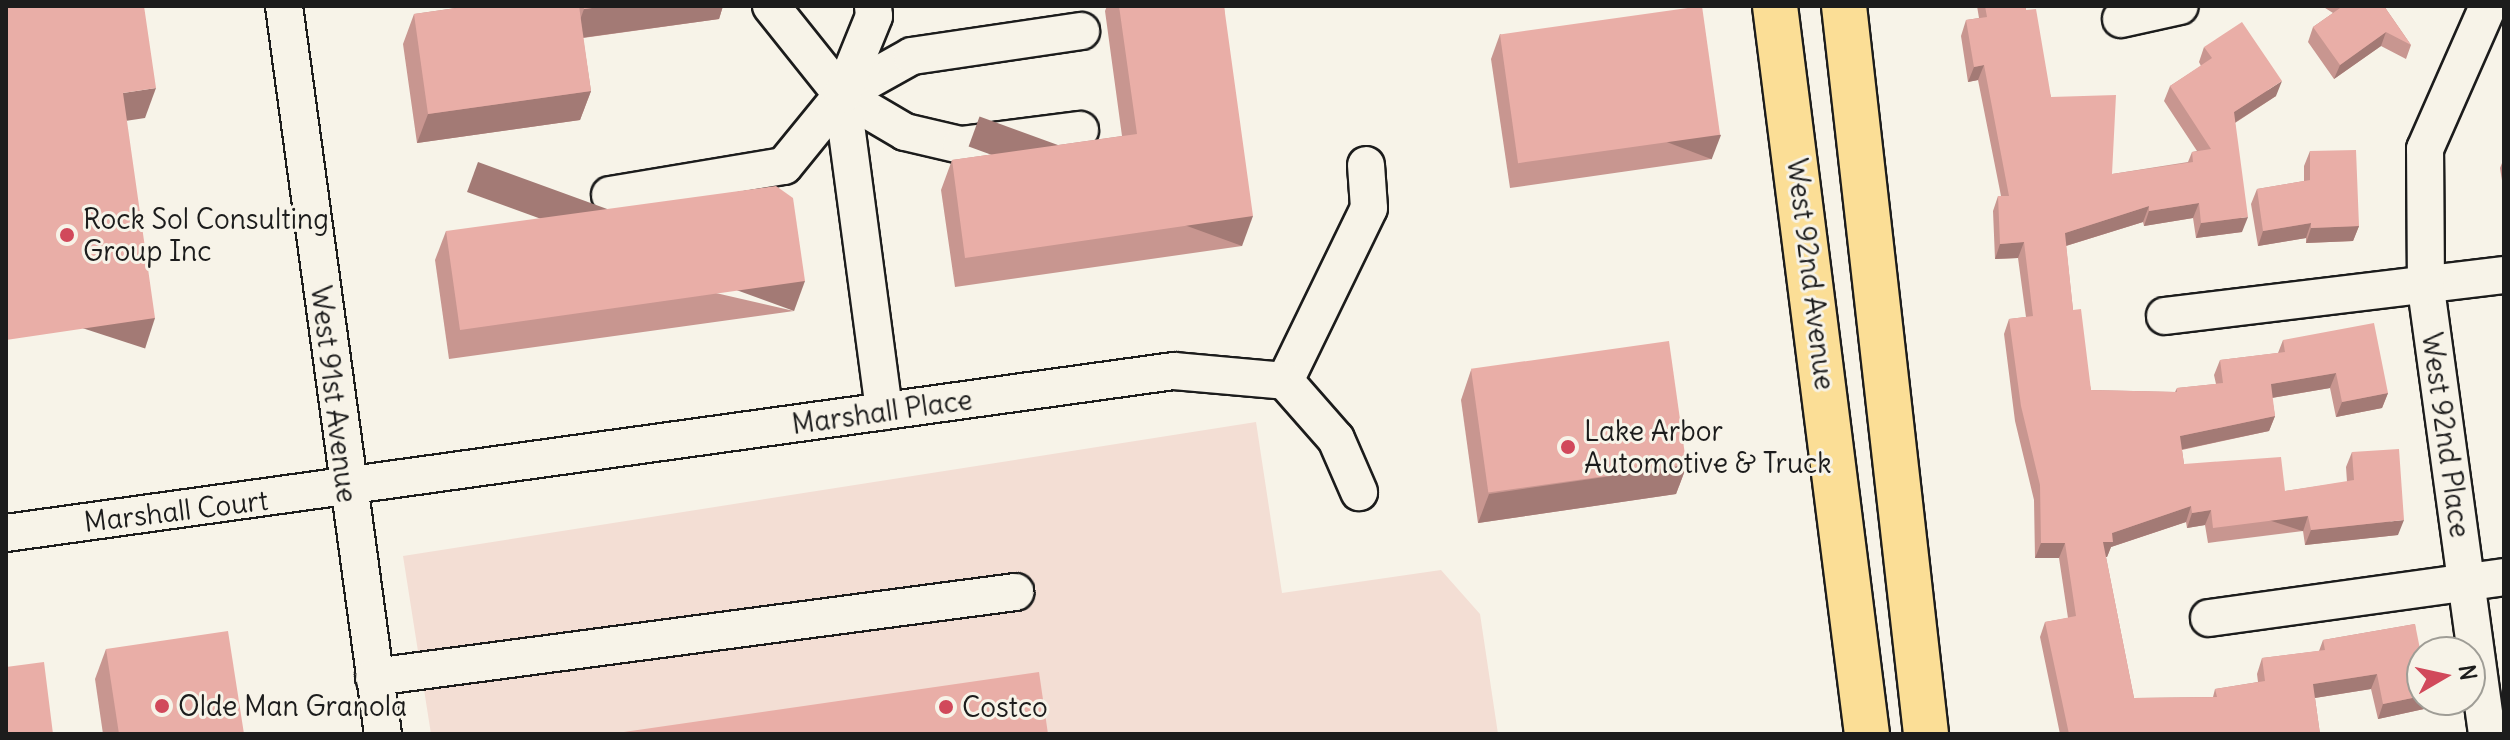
<!DOCTYPE html>
<html>
<head>
<meta charset="utf-8">
<style>
	body { margin:0 }
	#map { position:relative; width:2510px; height:740px; overflow:hidden; background:#f7f3e8; font-family:Delius,sans-serif }
	div>[style] { position:absolute }
	[style*='--x'] { left:calc(var(--x)*1px); top:calc(var(--y)*1px); width:calc(var(--w)*1px); rotate:calc(var(--a)*1deg) }
	.built>* { inset:0; background:#f3ded4 }
	.roads { filter:drop-shadow(2px 0 #1c1c1c) drop-shadow(-2px 0 #1c1c1c) drop-shadow(0 2px #1c1c1c) drop-shadow(0 -2px #1c1c1c) }
	.minor>* { height:36px; margin:-18px; padding:0 18px; transform-origin:18px; border-radius:18px; background:#f7f3e8 }
	.major>* { height:44px; margin:-22px; padding:0 22px; transform-origin:22px; border-radius:22px; background:#fbde96 }
	.wall>* { inset:0; background:#c89690 }
	.shaded-wall>* { inset:0; background:#a37a75; transform-origin:0 0 }
	.building>* { inset:0; background:#e9aea7; transform-origin:0 0 }
	.dots>* { width:22px; height:22px; translate:-50% -50%; box-sizing:border-box; border:4px solid #f7f3e8; border-radius:50% }
	span { translate:-50% -50%; white-space:nowrap; text-align:center; line-height:1.15; -webkit-text-stroke:6px #f7f3e8; paint-order:stroke }
	.poi-label { font-size:28px; color:#1c1c1c }
	.left { translate:0 -50%; text-align:left }
	.street-label { font-size:28px; color:#1c1c1c }
	.frame { position:absolute; inset:0; border:8px solid #1c1c1c; pointer-events:none }
	.north { position:absolute; left:2406px; top:636px; width:80px; height:80px; box-sizing:border-box; background:#f7f3e8; border:2px solid #9f9d96; border-radius:50%; rotate:81deg; font-size:22px; font-weight:700; line-height:32px; text-align:center; color:#1c1c1c }
	.north::after { content:''; display:block; margin:auto; width:28px; height:36px; background:#d1495b; clip-path:polygon(50% 0,100% 100%,50% 72%,0 100%) }
</style>
</head>
<body>
<div id="map">
	<div class="built">
		<i style="clip-path:polygon(1256px 422px,1282px 593px,1441px 570px,1480px 614px,1498px 734px,431px 734px,403px 556px)"></i>
	</div>
	<div class="roads">
		<div class="minor">
			<i style="--x:284;--y:6;--w:735;--a:82.26"></i>
			<i style="--x:771;--y:6;--w:114;--a:51.4"></i>
			<i style="--x:842;--y:95;--w:73;--a:30.4"></i>
			<i style="--x:905;--y:132;--w:57;--a:13.1"></i>
			<i style="--x:961;--y:145;--w:120;--a:-7.2"></i>
			<i style="--x:2121;--y:19;--w:60;--a:-12.4"></i>
			<i style="--x:842;--y:95;--w:319;--a:82.4"></i>
			<i style="--x:842;--y:95;--w:80;--a:-29.1"></i>
			<i style="--x:912;--y:56;--w:171;--a:-8.4"></i>
			<i style="--x:610;--y:195;--w:176;--a:-9.5"></i>
			<i style="--x:784;--y:166;--w:92;--a:-50.8"></i>
			<i style="--x:842;--y:95;--w:85;--a:-67.9"></i>
			<i style="--x:874;--y:16;--w:10;--a:-96"></i>
			<i style="--x:2165;--y:316;--w:341;--a:-6.9"></i>
			<i style="--x:1285;--y:381;--w:192;--a:-64.1"></i>
			<i style="--x:1369;--y:208;--w:43;--a:-94"></i>
			<i style="--x:6;--y:533;--w:1179;--a:-7.9"></i>
			<i style="--x:1174;--y:371;--w:111;--a:5.1"></i>
			<i style="--x:1285;--y:381;--w:77;--a:48.7"></i>
			<i style="--x:1336;--y:439;--w:58;--a:66.5"></i>
			<i style="--x:2209;--y:618;--w:298;--a:-7.9"></i>
			<i style="--x:374;--y:677;--w:647;--a:-7.55"></i>
			<i style="--x:2487;--y:734;--w:451;--a:-97.8"></i>
			<i style="--x:2426;--y:287;--w:138;--a:-90.4"></i>
			<i style="--x:2425;--y:149;--w:156;--a:-66.2"></i>
		</div>
		<div class="major">
			<i style="--x:1775;--y:6;--w:734;--a:82.8"></i>
			<i style="--x:1844;--y:6;--w:733;--a:83.57"></i>
		</div>
	</div>
	<div class="wall">
		<i style="clip-path:polygon(470px 6px,723px 6px,719px 19px,583px 38px,591px 91px,580px 120px,417px 143px,403px 44px,414px 14px)"></i>
		<i style="clip-path:polygon(1107px 6px,1224px 6px,1242px 246px,955px 287px,941px 190px,952px 160px,1122px 136px,1105px 11px)"></i>
		<i style="clip-path:polygon(1977px 6px,2025px 6px,2051px 97px,2112px 174px,2188px 162px,2192px 152px,2197px 151px,2164px 101px,2170px 86px,2201px 66px,2199px 62px,2204px 47px,2276px 96px,2235px 123px,2242px 232px,2196px 238px,2193px 218px,2144px 226px,2143px 222px,2066px 246px,2073px 310px,2091px 390px,2175px 392px,2177px 388px,2216px 384px,2214px 375px,2220px 360px,2278px 353px,2283px 340px,2388px 393px,2382px 408px,2336px 417px,2330px 388px,2272px 398px,2275px 416px,2269px 431px,2182px 450px,2184px 464px,2285px 491px,2347px 482px,2346px 467px,2352px 452px,2398px 535px,2305px 545px,2303px 531px,2208px 543px,2205px 525px,2187px 528px,2186px 522px,2111px 547px,2107px 557px,2106px 557px,2134px 698px,2213px 697px,2215px 689px,2258px 682px,2257px 674px,2262px 658px,2319px 651px,2323px 640px,2415px 624px,2424px 709px,2378px 719px,2371px 689px,2315px 698px,2320px 734px,2060px 734px,2040px 637px,2045px 622px,2068px 618px,2059px 558px,2035px 558px,2034px 500px,2015px 421px,2004px 334px,2009px 319px,2026px 317px,2018px 258px,1995px 259px,1993px 211px,1998px 196px,2001px 196px,1978px 80px,1968px 82px,1961px 36px,1966px 20px,1979px 18px)"></i>
		<i style="clip-path:polygon(2322px 6px,2384px 6px,2411px 45px,2406px 59px,2381px 46px,2334px 79px,2308px 42px,2313px 27px,2333px 13px)"></i>
		<i style="clip-path:polygon(1500px 34px,1712px 159px,1510px 188px,1491px 59px)"></i>
		<i style="clip-path:polygon(2310px 151px,2359px 226px,2353px 241px,2306px 243px,2306px 238px,2258px 246px,2251px 204px,2257px 189px,2304px 181px,2304px 166px)"></i>
		<i style="clip-path:polygon(2504px 158px,2504px 193px,2500px 168px)"></i>
		<i style="clip-path:polygon(446px 231px,794px 311px,449px 359px,435px 260px)"></i>
		<i style="clip-path:polygon(1471px 370px,1687px 465px,1676px 494px,1478px 523px,1461px 400px)"></i>
		<i style="clip-path:polygon(106px 649px,244px 734px,103px 734px,95px 679px)"></i>
	</div>
	<div class="shaded-wall">
		<i style="clip-path:polygon(608px 6px,723px 6px,719px 19px,573px 39px,584px 9px)"></i>
		<i style="clip-path:polygon(2386px 32px,2381px 46px,2334px 79px,2340px 65px)"></i>
		<i style="clip-path:polygon(1984px 65px,1978px 80px,1968px 82px,1974px 67px)"></i>
		<i style="clip-path:polygon(2282px 81px,2276px 96px,2228px 127px,2234px 112px)"></i>
		<i style="clip-path:polygon(156px 88px,145px 118px,112px 123px,123px 93px)"></i>
		<i style="clip-path:polygon(591px 91px,580px 120px,417px 143px,428px 114px)"></i>
		<i style="left:1721px;top:135px;width:26px;height:204px;rotate:111deg"></i>
		<i style="clip-path:polygon(2199px 203px,2193px 218px,2144px 226px,2149px 211px)"></i>
		<i style="clip-path:polygon(2149px 206px,2143px 222px,2059px 248px,2065px 233px)"></i>
		<i style="left:1253px;top:216px;width:32px;height:291px;rotate:110deg"></i>
		<i style="clip-path:polygon(2248px 217px,2242px 232px,2196px 238px,2201px 223px)"></i>
		<i style="clip-path:polygon(2311px 223px,2306px 238px,2258px 246px,2263px 231px)"></i>
		<i style="clip-path:polygon(2359px 226px,2353px 241px,2306px 243px,2311px 228px)"></i>
		<i style="clip-path:polygon(2024px 242px,2018px 258px,1995px 259px,2000px 244px)"></i>
		<i style="left:805px;top:281px;width:32px;height:348px;rotate:110deg"></i>
		<i style="left:155px;top:318px;width:32px;height:151px;rotate:108deg"></i>
		<i style="clip-path:polygon(2336px 373px,2330px 388px,2265px 399px,2271px 384px)"></i>
		<i style="clip-path:polygon(2388px 393px,2382px 408px,2336px 417px,2342px 402px)"></i>
		<i style="clip-path:polygon(2275px 416px,2269px 431px,2174px 451px,2180px 436px)"></i>
		<i style="clip-path:polygon(1687px 465px,1676px 494px,1478px 523px,1489px 494px)"></i>
		<i style="clip-path:polygon(2191px 506px,2186px 522px,2111px 547px,2107px 557px,2097px 557px,2103px 542px,2112px 533px)"></i>
		<i style="clip-path:polygon(2211px 510px,2205px 525px,2187px 528px,2192px 513px)"></i>
		<i style="left:2308px;top:516px;width:16px;height:96px;rotate:108deg"></i>
		<i style="clip-path:polygon(2404px 520px,2398px 535px,2305px 545px,2311px 530px)"></i>
		<i style="clip-path:polygon(2041px 543px,2065px 543px,2059px 558px,2035px 558px)"></i>
		<i style="clip-path:polygon(2377px 674px,2371px 689px,2308px 699px,2313px 684px)"></i>
		<i style="clip-path:polygon(2422px 696px,2422px 700px,2427px 700px,2424px 709px,2378px 719px,2383px 704px)"></i>
	</div>
	<div class="building">
		<i style="clip-path:polygon(6px 6px,144px 6px,156px 88px,123px 93px,155px 318px,6px 340px)"></i>
		<i style="clip-path:polygon(470px 6px,579px 6px,591px 91px,428px 114px,414px 14px)"></i>
		<i style="clip-path:polygon(583px 6px,608px 6px,584px 9px)"></i>
		<i style="clip-path:polygon(1119px 6px,1224px 6px,1253px 216px,965px 258px,952px 160px,1137px 134px)"></i>
		<i style="left:1702px;top:6px;width:130px;height:204px;rotate:82deg"></i>
		<i style="clip-path:polygon(1985px 6px,2025px 6px,2026px 10px,2036px 9px,2051px 97px,2116px 95px,2112px 174px,2193px 162px,2192px 152px,2211px 149px,2170px 86px,2212px 58px,2204px 47px,2242px 22px,2282px 81px,2234px 112px,2248px 217px,2201px 223px,2199px 203px,2149px 211px,2149px 206px,2065px 233px,2073px 310px,2081px 309px,2091px 390px,2177px 392px,2177px 388px,2223px 383px,2220px 360px,2285px 352px,2283px 340px,2374px 323px,2388px 393px,2342px 402px,2336px 373px,2271px 384px,2275px 416px,2180px 436px,2184px 464px,2281px 457px,2285px 491px,2354px 480px,2352px 452px,2399px 449px,2404px 520px,2311px 530px,2308px 516px,2213px 528px,2211px 510px,2192px 513px,2191px 506px,2112px 533px,2113px 542px,2103px 542px,2134px 698px,2217px 697px,2215px 689px,2265px 681px,2262px 658px,2325px 650px,2323px 640px,2415px 624px,2422px 659px,2422px 696px,2383px 704px,2377px 674px,2313px 684px,2320px 734px,2069px 734px,2045px 622px,2076px 616px,2065px 543px,2041px 543px,2040px 485px,2021px 406px,2009px 319px,2033px 316px,2024px 242px,2000px 244px,1998px 196px,2009px 196px,1984px 65px,1974px 67px,1966px 20px,1987px 17px)"></i>
		<i style="clip-path:polygon(2343px 6px,2384px 6px,2411px 45px,2386px 32px,2340px 65px,2313px 27px)"></i>
		<i style="clip-path:polygon(2356px 150px,2359px 226px,2311px 228px,2311px 223px,2263px 231px,2257px 189px,2310px 180px,2310px 151px)"></i>
		<i style="clip-path:polygon(776px 186px,793px 198px,805px 281px,460px 330px,446px 231px)"></i>
		<i style="left:1669px;top:341px;width:125px;height:200px;rotate:82deg"></i>
		<i style="clip-path:polygon(228px 631px,244px 734px,119px 734px,106px 649px)"></i>
		<i style="clip-path:polygon(44px 662px,53px 734px,6px 734px,6px 667px)"></i>
		<i style="clip-path:polygon(1039px 672px,1048px 734px,610px 734px)"></i>
	</div>
	<div class="dots">
		<i style="left:67px;top:235px;background:#d1495b"></i>
		<i style="left:1568px;top:447px;background:#d1495b"></i>
		<i style="left:162px;top:706px;background:#d1495b"></i>
		<i style="left:946px;top:707px;background:#d1495b"></i>
	</div>
	<div class="poi-label">
		<span class="left" style="left:83px;top:235px">Rock Sol Consulting<br>Group Inc</span>
		<span class="left" style="left:1584px;top:447px">Lake Arbor<br>Automotive &amp; Truck</span>
		<span class="left" style="left:178px;top:706px">Olde Man Granola</span>
		<span class="left" style="left:962px;top:707px">Costco</span>
	</div>
	<div class="street-label">
		<span style="left:1811px;top:274px;rotate:83deg">West 92nd Avenue</span>
		<span style="left:334px;top:394px;rotate:83deg">West 91st Avenue</span>
		<span style="left:882px;top:412px;rotate:-8deg">Marshall Place</span>
		<span style="left:2446px;top:435px;rotate:82deg">West 92nd Place</span>
		<span style="left:176px;top:511px;rotate:-7deg">Marshall Court</span>
	</div>
	<div class="frame"></div>
	<div class="north">N</div>
</div>
</body>
</html>
